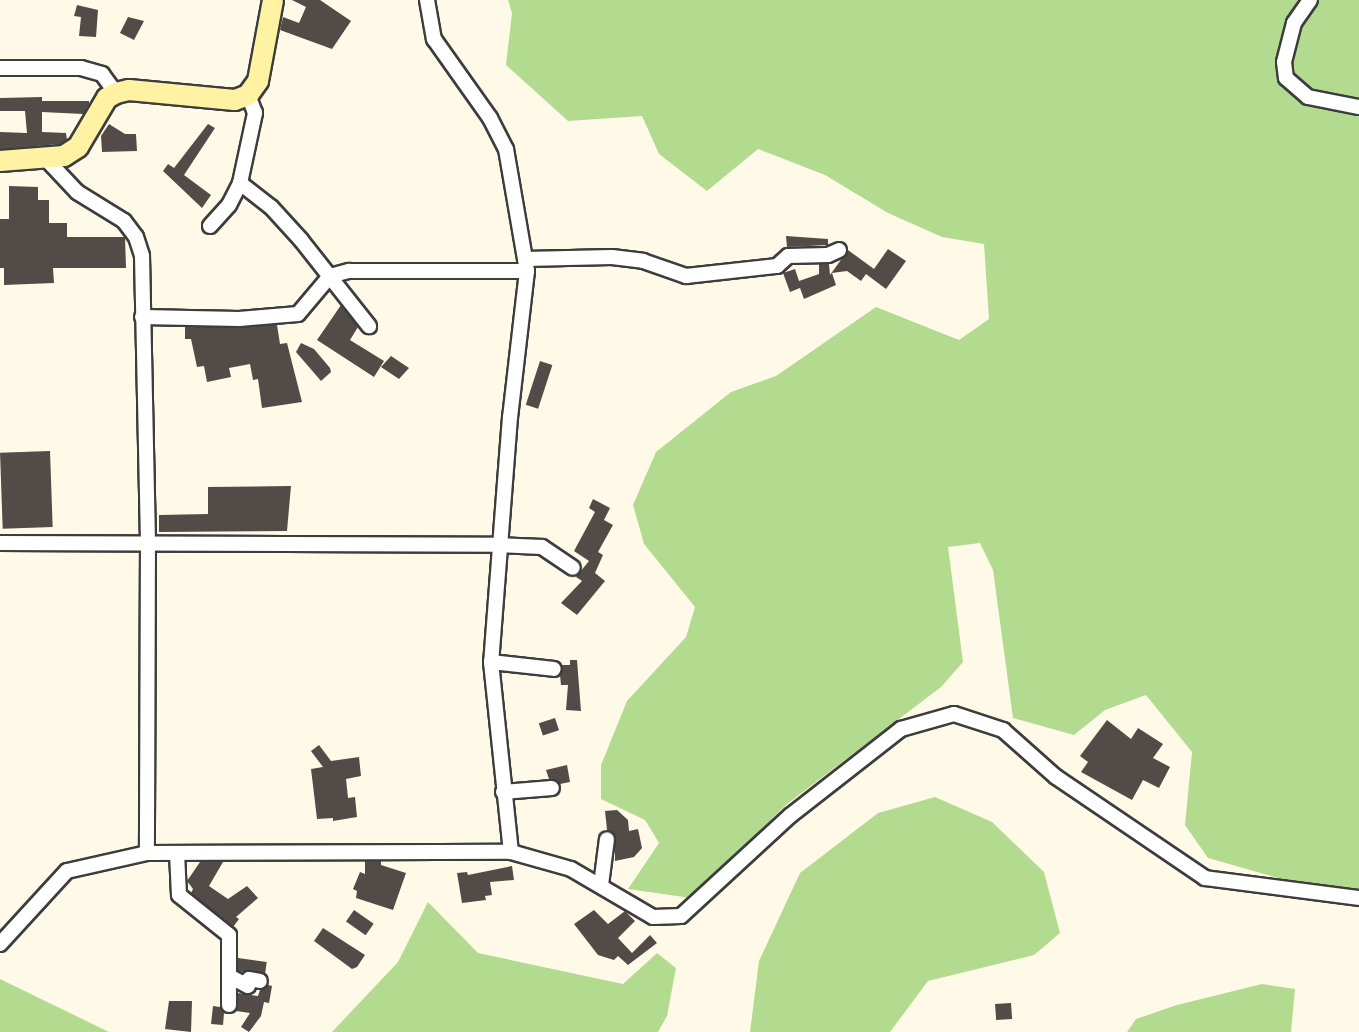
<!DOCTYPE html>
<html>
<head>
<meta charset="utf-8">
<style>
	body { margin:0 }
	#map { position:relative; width:1359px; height:1032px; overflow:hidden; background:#fffae8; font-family:"Noto Serif",serif }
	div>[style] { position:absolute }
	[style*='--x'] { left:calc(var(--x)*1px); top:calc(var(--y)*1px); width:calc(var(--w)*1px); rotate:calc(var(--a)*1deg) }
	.forest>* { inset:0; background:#b3db90 }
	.building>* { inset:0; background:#534b47; transform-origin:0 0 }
	.roads { filter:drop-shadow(2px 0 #3d3d3d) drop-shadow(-2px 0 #3d3d3d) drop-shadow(0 2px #3d3d3d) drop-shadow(0 -2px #3d3d3d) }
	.street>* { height:14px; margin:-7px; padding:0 7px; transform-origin:7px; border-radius:7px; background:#fff }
	.secondary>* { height:20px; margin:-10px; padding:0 10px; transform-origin:10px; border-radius:10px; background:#fff3a3 }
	span { translate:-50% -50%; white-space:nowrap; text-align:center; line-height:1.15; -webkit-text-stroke:6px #fff; paint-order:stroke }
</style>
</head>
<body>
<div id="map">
	<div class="forest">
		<i style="clip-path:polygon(508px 0,1359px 0,1359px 901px,1208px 858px,1185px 825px,1192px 752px,1146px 695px,1105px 710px,1074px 735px,1013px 718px,993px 570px,980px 543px,948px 547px,963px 662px,941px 687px,787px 804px,691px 898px,628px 889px,659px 843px,645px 820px,601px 799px,601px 765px,627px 701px,686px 637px,695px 607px,644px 544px,633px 505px,656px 452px,731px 392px,776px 376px,876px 307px,959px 340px,989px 319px,984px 244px,942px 237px,888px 213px,825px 175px,758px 149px,707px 191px,659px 154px,642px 116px,568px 121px,506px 65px,512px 13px)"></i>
		<i style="clip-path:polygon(935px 797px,992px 822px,1044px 872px,1060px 933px,1034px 955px,928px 981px,890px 1032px,750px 1032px,759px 961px,800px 873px,878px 813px)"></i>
		<i style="clip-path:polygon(428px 902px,478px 953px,623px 984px,657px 953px,676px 968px,667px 1016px,658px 1032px,332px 1032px,398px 962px)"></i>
		<i style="clip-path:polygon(0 978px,0 979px,109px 1032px,0 1032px)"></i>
		<i style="clip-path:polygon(1262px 984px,1295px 989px,1291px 1032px,1127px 1032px,1136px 1019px,1177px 1005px)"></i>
	</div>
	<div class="building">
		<i style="clip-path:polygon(292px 0,320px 0,351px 21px,332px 49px,280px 30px,283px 17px,299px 23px,306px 7px)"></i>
		<i style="clip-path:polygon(77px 5px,98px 10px,96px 37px,79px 36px,81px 17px,74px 16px)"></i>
		<i style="clip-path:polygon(128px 17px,144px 21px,134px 40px,120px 33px)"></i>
		<i style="clip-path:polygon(42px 97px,42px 101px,89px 101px,89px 104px,83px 114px,42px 112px,42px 132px,66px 133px,67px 140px,60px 144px,0 149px,0 132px,27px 133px,25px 111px,0 111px,0 98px)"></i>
		<i style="clip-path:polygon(109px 124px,125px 134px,136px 134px,137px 151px,102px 152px,101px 136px)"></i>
		<i style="clip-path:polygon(208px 124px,215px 128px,184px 175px,211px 195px,202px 208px,163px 171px,168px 164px,174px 168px)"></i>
		<i style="clip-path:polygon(9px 186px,38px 187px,38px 200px,49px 200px,49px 223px,67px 223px,67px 237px,125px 237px,126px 268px,53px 268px,54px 283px,4px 285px,4px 268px,0 268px,0 219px,9px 219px)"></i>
		<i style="clip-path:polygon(786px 236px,828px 239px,828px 245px,787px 247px)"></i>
		<i style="clip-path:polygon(888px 249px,906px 261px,886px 289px,866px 274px,861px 281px,847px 271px,832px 273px,836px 285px,804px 299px,800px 288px,790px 292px,783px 273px,795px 269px,799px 281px,819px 274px,819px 264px,829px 264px,830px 275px,848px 250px,874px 269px)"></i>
		<i style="clip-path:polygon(341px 305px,358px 327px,350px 340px,384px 361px,374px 377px,317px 340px)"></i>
		<i style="clip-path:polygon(277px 325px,280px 344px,287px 343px,302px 402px,262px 408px,258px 379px,253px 380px,250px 364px,229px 368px,231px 377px,207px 382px,204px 366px,197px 367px,191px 339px,185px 339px,185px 327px)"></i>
		<i style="clip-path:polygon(301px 343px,314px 349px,330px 368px,331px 372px,321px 381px,296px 352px)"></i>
		<i style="clip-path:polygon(391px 356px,409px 368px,399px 379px,381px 367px)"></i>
		<i style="left:540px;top:361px;width:13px;height:46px;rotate:18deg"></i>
		<i style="left:50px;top:451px;width:76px;height:50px;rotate:88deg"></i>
		<i style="clip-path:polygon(291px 486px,287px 531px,159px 532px,159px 515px,208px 514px,208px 487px)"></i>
		<i style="clip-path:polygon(593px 499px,610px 508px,604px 520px,613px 525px,598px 552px,603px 555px,595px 573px,605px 581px,577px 615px,561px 603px,582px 581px,576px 577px,589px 561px,574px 551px,595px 512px,589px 508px)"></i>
		<i style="clip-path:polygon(570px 660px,577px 660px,581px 711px,566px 710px,568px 685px,561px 685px,560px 675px,562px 665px,570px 665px)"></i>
		<i style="left:555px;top:718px;width:13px;height:17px;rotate:72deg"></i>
		<i style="clip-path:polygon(1107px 720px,1131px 739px,1138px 728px,1163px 744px,1153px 758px,1170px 767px,1159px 788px,1143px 780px,1132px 800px,1081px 772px,1088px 762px,1080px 756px)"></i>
		<i style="clip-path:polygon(319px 745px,331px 761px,359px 757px,361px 776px,346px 779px,348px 798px,355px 797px,357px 817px,333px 821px,333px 818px,317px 819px,311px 769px,323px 767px,311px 751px)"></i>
		<i style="clip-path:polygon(567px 765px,570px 782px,560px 784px,549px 779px,546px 770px)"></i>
		<i style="clip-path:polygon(617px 810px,628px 820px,629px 831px,638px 829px,642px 848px,634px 857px,615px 861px,615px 836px,607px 830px,605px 811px)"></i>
		<i style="clip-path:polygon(365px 861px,381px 861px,381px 865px,406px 873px,393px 910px,356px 898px,357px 891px,353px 889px,360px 872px,365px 874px)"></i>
		<i style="clip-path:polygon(200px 862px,223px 862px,209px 886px,228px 899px,247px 886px,258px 898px,236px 917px,239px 919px,233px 927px,191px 893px,193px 889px,187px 881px)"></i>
		<i style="clip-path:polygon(512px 866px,514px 880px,490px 882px,492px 895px,485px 896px,486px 900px,462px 903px,457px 873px,467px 872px,468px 875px)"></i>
		<i style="left:354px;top:910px;width:24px;height:14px;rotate:35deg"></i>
		<i style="clip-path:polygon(594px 910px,608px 924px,625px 911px,635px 921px,618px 938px,632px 953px,650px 935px,657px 943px,628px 965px,618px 956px,614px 960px,598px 955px,574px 924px)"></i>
		<i style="clip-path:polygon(323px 928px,365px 955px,357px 967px,352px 969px,314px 941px)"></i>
		<i style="left:238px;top:958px;width:29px;height:13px;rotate:8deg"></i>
		<i style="clip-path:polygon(268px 985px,272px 986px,269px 1003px,264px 1002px,261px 1016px,249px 1032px,241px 1027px,250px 1013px,236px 1011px,238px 993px,258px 996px,260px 990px)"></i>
		<i style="clip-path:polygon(169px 1001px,192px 1001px,191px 1032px,165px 1029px)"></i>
		<i style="left:1011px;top:1003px;width:16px;height:16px;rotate:86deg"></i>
		<i style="clip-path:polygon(213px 1006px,220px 1007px,224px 1013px,223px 1025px,211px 1024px)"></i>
	</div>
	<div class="roads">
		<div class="street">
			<i style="--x:427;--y:0;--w:40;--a:80"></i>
			<i style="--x:434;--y:39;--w:97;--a:54.7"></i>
			<i style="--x:490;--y:118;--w:35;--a:63"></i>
			<i style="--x:506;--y:149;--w:124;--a:80.2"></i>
			<i style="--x:527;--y:271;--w:147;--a:96.6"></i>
			<i style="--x:510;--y:417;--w:246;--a:94.4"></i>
			<i style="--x:491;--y:662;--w:191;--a:84"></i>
			<i style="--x:1310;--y:0;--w:28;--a:125"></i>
			<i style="--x:1294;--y:23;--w:40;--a:104.4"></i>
			<i style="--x:1284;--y:62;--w:16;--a:83"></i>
			<i style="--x:1286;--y:78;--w:29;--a:41"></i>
			<i style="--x:1308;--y:97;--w:52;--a:11.1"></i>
			<i style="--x:0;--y:68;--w:81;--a:0"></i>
			<i style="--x:81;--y:68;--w:22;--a:16"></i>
			<i style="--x:102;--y:74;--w:24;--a:54"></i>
			<i style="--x:47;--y:160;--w:44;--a:46.8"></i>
			<i style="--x:77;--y:192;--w:55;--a:31.7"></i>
			<i style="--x:124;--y:221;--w:20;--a:53"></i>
			<i style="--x:136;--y:237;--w:20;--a:72"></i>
			<i style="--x:142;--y:256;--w:285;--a:88.8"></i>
			<i style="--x:148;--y:541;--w:312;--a:90.2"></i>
			<i style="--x:240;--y:183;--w:39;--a:38"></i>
			<i style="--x:271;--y:207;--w:45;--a:47.7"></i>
			<i style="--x:301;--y:240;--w:110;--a:51.7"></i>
			<i style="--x:210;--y:226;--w:28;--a:-48"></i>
			<i style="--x:229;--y:205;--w:25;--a:-63"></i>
			<i style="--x:240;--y:183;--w:72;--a:-77.9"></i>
			<i style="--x:255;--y:113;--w:19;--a:-111"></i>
			<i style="--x:525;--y:259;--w:87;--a:-1.3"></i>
			<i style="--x:612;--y:257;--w:31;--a:7"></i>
			<i style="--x:643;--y:261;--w:46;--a:19.2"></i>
			<i style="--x:686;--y:276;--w:92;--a:-6.3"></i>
			<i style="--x:777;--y:266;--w:15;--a:-42"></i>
			<i style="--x:788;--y:256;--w:40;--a:-1.4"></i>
			<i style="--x:828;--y:255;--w:12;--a:-24"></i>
			<i style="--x:142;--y:317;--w:97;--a:1.2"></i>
			<i style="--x:239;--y:319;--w:59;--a:-4.8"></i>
			<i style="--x:298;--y:314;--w:50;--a:-49.9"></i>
			<i style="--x:330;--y:276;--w:20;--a:-15"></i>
			<i style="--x:349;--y:271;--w:178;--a:0"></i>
			<i style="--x:0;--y:543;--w:499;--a:0.2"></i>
			<i style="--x:499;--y:545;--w:43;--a:2.7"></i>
			<i style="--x:542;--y:547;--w:37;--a:34"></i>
			<i style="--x:491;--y:662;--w:63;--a:6.3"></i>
			<i style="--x:503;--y:792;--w:49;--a:-4.7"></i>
			<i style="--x:177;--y:853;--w:42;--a:87.3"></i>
			<i style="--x:179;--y:895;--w:64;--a:38.7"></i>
			<i style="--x:229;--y:935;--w:70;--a:90"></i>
			<i style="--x:601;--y:885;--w:46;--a:-82.6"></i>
			<i style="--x:0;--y:944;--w:99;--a:-47.5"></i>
			<i style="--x:67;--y:871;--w:82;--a:-12.7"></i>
			<i style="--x:147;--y:853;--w:364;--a:-0.2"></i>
			<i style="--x:511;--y:852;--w:62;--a:15.8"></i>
			<i style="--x:571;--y:869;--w:95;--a:30.3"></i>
			<i style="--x:653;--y:917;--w:28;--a:-2"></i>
			<i style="--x:681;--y:916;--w:149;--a:-42.6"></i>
			<i style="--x:791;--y:815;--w:140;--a:-38"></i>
			<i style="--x:901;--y:729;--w:55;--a:-15.8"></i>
			<i style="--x:954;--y:714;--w:52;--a:18.1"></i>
			<i style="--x:1003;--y:730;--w:71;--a:41.6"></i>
			<i style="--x:1056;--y:777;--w:180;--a:34.1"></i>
			<i style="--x:1205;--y:878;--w:155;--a:7.4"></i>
			<i style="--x:229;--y:976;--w:21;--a:28"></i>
			<i style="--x:248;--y:986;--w:7;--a:-82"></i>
			<i style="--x:249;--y:979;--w:11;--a:10"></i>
		</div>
		<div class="secondary">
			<i style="--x:0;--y:161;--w:64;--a:-4.5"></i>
			<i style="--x:64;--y:156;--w:17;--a:-33"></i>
			<i style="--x:78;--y:147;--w:57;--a:-59.4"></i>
			<i style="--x:107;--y:98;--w:10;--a:-29"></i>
			<i style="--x:116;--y:93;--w:13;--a:-13"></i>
			<i style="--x:129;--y:90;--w:106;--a:5.4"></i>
			<i style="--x:235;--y:100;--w:14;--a:-21"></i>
			<i style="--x:248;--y:95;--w:17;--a:-54"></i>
			<i style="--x:258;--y:81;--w:82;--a:-79.5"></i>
		</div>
	</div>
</div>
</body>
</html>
